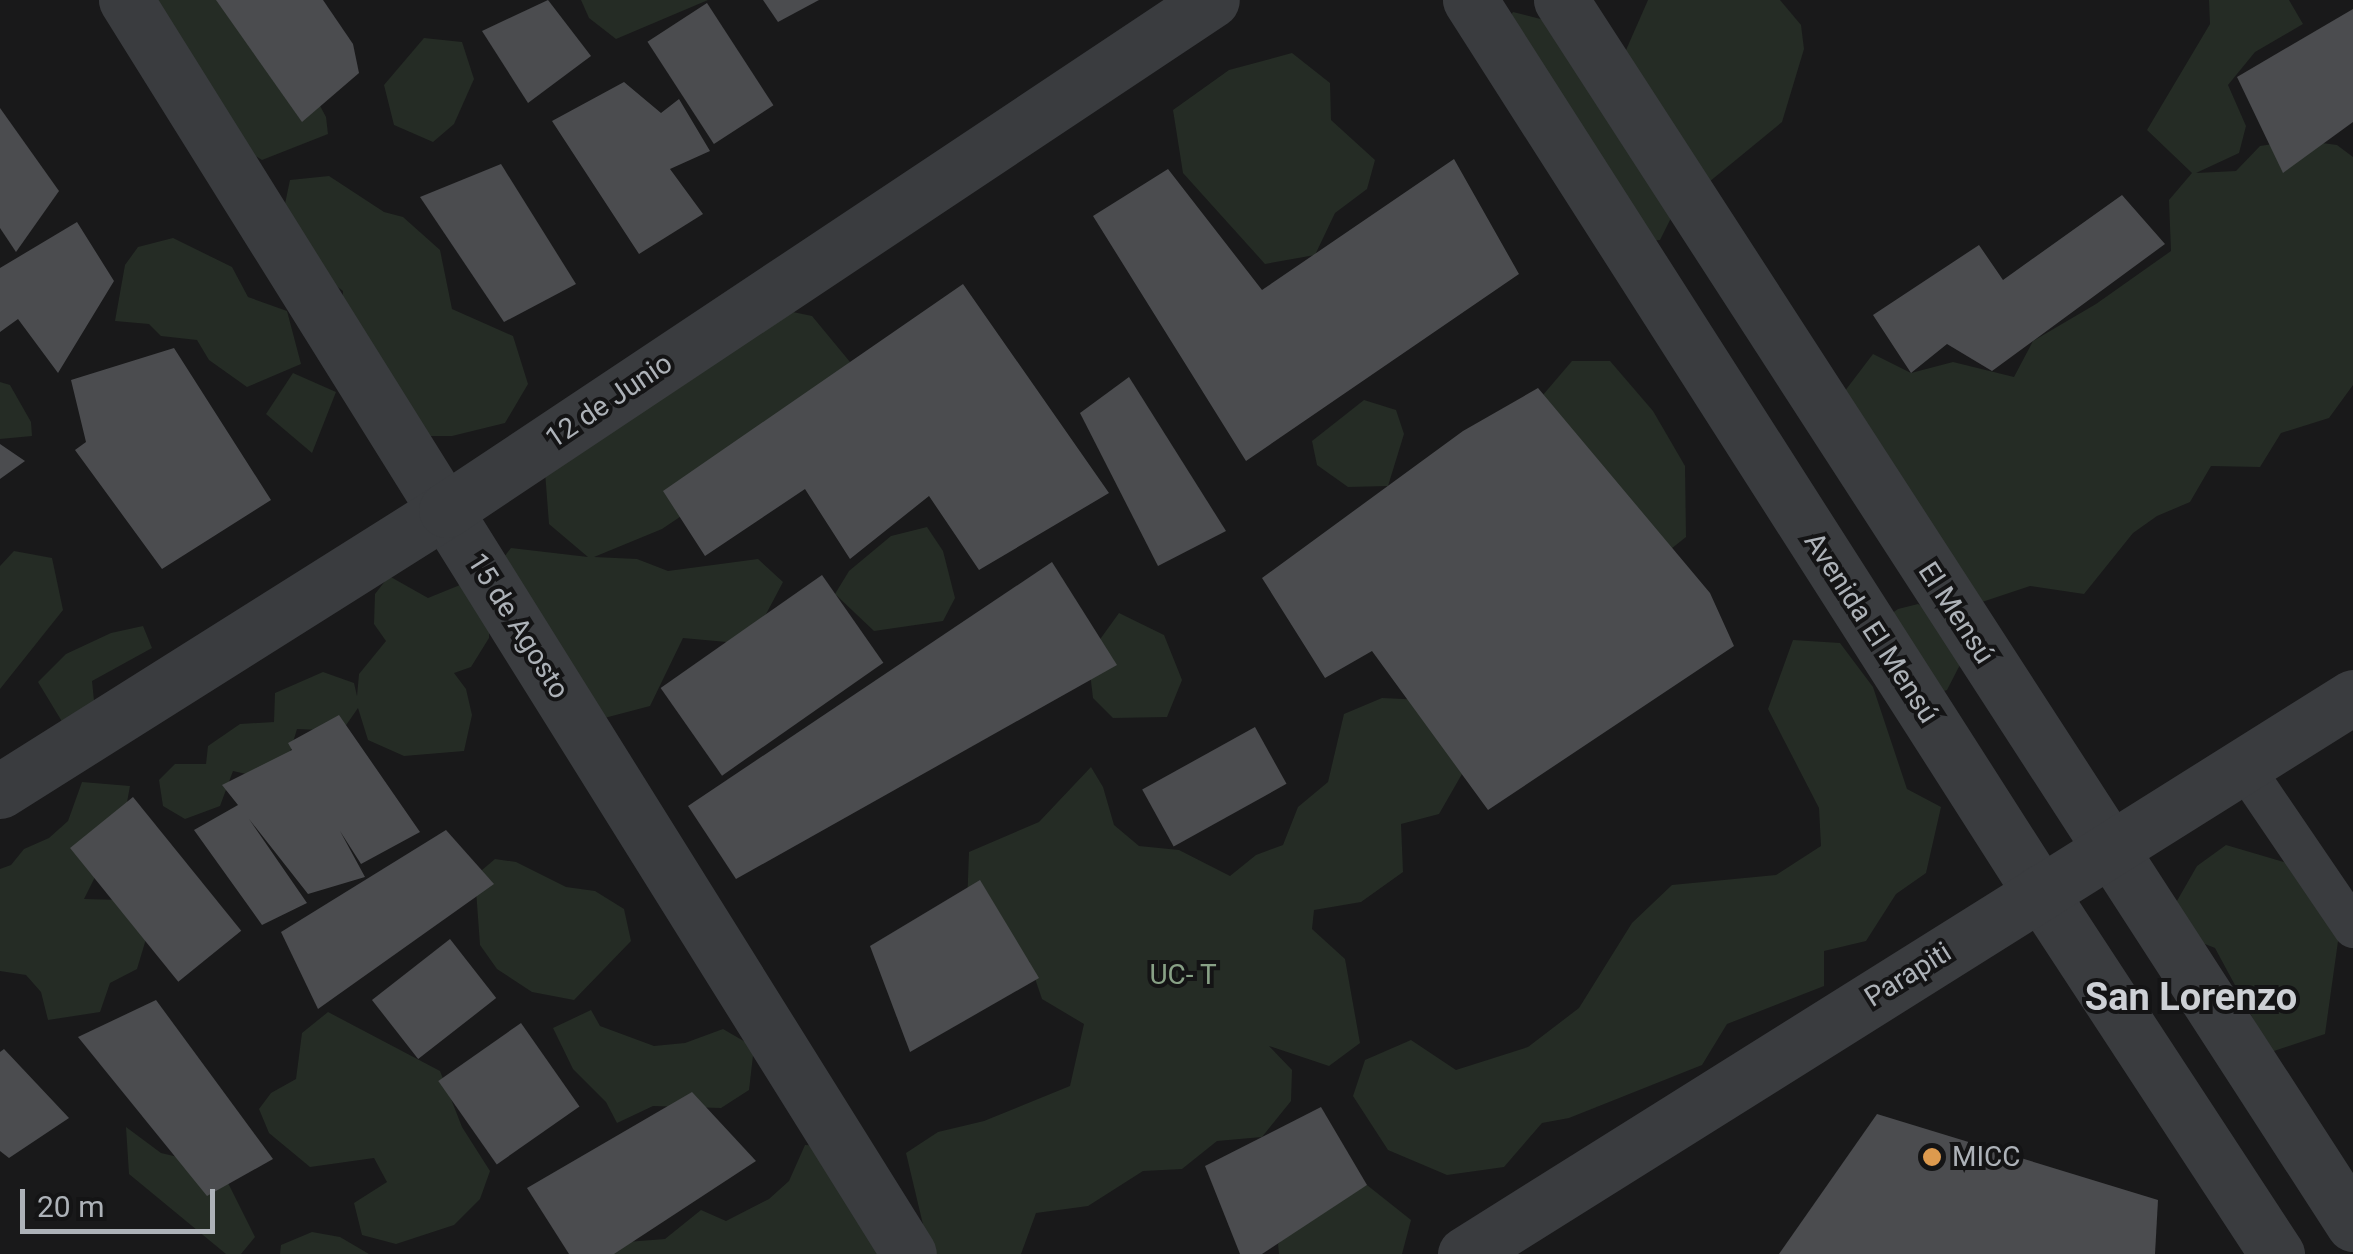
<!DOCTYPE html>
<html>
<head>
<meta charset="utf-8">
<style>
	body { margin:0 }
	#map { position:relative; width:2353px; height:1254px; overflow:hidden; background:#19191a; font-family:Roboto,sans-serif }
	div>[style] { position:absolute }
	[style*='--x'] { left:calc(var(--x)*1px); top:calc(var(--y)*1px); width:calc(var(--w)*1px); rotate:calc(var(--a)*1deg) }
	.green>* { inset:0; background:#252c25 }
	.building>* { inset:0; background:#4b4c4f; transform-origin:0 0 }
	.service>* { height:40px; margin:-20px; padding:0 20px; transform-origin:20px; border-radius:20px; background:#3a3c3f }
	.minor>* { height:55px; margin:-27.5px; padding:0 27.5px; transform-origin:27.5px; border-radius:27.5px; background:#3a3c3f }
	.dots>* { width:28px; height:28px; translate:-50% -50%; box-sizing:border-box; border:5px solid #141415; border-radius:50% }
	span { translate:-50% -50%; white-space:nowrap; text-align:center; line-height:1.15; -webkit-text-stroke:8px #141415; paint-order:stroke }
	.street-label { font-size:28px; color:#adb2b8 }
	.park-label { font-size:28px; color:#88a186 }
	.poi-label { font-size:28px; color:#adb2b8 }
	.left { translate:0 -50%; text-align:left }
	.district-label { font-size:38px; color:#cdd0d5; font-weight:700 }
	.scale { position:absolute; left:20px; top:1189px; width:195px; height:45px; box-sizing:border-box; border:5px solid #adb2b8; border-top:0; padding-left:12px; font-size:30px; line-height:35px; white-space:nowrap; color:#adb2b8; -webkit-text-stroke:8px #141415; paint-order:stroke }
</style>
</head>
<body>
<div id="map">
	<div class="green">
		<i style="clip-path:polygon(153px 0,246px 0,311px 89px,326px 117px,328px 134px,262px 160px,224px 136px)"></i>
		<i style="clip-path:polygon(581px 0,708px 0,616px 39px,589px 18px)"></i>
		<i style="clip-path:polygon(1648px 0,1780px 0,1801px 25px,1804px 49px,1782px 122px,1709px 182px,1623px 57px)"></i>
		<i style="clip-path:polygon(2209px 0,2289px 0,2303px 24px,2255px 52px,2228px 85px,2246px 126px,2239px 153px,2196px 173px,2236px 171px,2260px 146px,2300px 140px,2337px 145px,2353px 157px,2353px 385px,2329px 418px,2281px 433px,2260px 467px,2211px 466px,2190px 502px,2157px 516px,2133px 533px,2084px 594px,2030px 586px,1958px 610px,1835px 404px,1873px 354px,1911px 373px,1953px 362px,2014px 377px,2033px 341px,2096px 304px,2171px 251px,2169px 200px,2192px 173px,2147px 130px,2210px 24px)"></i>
		<i style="clip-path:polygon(1513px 12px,1568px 26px,1680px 200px,1660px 240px,1615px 244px,1479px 60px)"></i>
		<i style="clip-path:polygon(424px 38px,462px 42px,474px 79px,454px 124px,433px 142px,394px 125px,384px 85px)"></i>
		<i style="clip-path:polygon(1292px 53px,1330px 83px,1331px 120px,1375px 160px,1367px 189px,1335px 213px,1315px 255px,1265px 264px,1183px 173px,1173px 110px,1229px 70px)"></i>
		<i style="clip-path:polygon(329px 176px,384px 212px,403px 217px,440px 250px,452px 309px,513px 336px,528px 384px,505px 423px,452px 436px,404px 436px,342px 307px,343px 291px,277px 242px,290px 180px)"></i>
		<i style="clip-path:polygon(173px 238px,232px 267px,248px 297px,287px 311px,301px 364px,247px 387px,209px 360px,197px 340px,161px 336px,149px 324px,115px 321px,125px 265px,138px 247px)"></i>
		<i style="clip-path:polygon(769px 307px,812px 316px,850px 362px,711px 496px,662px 529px,594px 557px,637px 559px,668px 571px,758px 559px,783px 582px,764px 618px,738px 643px,683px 638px,650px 706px,593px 721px,497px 566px,511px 548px,588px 557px,549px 524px,543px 445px)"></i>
		<i style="clip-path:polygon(1572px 361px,1610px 361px,1653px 411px,1685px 466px,1686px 537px,1642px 572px,1525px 416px)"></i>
		<i style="clip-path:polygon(293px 373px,336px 392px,312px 453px,266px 414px)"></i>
		<i style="clip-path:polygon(0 382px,10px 385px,31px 422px,32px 436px,0 439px)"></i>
		<i style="clip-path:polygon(1364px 400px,1396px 410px,1404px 434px,1388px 486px,1348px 487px,1317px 465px,1312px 441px)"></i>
		<i style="clip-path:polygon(927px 527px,943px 551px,955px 598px,943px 621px,874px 631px,835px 594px,849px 571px,891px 536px)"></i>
		<i style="clip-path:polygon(14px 551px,52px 558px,63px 610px,0 689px,0 566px)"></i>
		<i style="clip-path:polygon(389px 576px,428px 598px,460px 585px,489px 596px,489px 638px,471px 667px,454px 673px,466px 689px,472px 715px,464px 751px,404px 756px,368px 740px,358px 708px,342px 731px,297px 729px,281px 782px,233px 771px,220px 806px,185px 819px,163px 806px,159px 780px,175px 764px,206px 764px,208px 746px,240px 724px,274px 722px,275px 693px,323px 672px,354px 683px,357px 696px,359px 674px,386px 641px,374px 624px,375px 594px)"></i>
		<i style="clip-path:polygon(1918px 604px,1960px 630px,1964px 657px,1947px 690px,1914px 701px,1871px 628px,1898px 609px)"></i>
		<i style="clip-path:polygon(1119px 613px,1164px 635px,1182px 680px,1167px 717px,1113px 718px,1093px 698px,1088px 656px)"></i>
		<i style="clip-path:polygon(143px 626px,152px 648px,92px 681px,96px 720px,72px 738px,38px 682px,66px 654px,111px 633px)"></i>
		<i style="clip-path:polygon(1793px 640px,1840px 643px,1873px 687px,1907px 789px,1941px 807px,1926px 873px,1896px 894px,1866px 941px,1824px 951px,1824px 986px,1727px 1024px,1702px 1065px,1569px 1118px,1542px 1123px,1504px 1167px,1447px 1175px,1388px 1150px,1353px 1096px,1365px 1060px,1411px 1040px,1456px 1070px,1528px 1047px,1579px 1008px,1632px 923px,1672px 885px,1776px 875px,1821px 846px,1819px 808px,1768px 709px)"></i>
		<i style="clip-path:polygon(1382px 698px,1424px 700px,1454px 733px,1462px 774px,1439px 814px,1401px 824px,1403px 872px,1361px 902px,1314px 910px,1312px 929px,1345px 959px,1360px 1043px,1329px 1066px,1269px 1046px,1292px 1070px,1291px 1101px,1262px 1137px,1217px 1141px,1182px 1169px,1143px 1171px,1088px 1206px,1036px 1213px,1021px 1254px,930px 1254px,906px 1153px,938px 1132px,984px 1121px,1070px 1086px,1084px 1024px,1042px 999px,1029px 961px,1000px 946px,967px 906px,969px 852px,1039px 822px,1091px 767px,1103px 787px,1114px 825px,1139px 846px,1179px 850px,1230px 876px,1256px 855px,1283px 845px,1298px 807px,1328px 782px,1344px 714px)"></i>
		<i style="clip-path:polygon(82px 782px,130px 786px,124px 819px,84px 899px,122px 900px,149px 929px,137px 969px,110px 983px,100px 1012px,48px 1020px,41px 992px,26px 975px,0 971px,0 869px,11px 865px,24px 849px,49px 838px,68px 821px)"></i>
		<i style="clip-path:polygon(2226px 845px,2307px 869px,2341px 920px,2325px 1034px,2271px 1052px,2215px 948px,2162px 927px,2197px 866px)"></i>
		<i style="clip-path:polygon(495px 859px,516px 862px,566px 887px,595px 891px,624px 909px,631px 941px,574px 1000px,532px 992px,497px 969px,480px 945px,475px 876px)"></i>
		<i style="clip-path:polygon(591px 1010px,600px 1026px,654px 1046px,685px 1043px,723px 1029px,754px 1047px,749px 1090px,721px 1108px,653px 1106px,617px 1123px,606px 1102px,573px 1069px,553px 1028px)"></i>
		<i style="clip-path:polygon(328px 1012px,440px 1071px,462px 1127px,490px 1171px,480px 1199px,454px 1225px,396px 1244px,362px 1235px,354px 1203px,387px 1182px,374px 1158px,310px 1167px,269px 1133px,259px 1109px,271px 1093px,296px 1079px,302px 1033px)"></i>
		<i style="clip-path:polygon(126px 1127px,161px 1153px,220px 1167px,255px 1237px,241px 1254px,226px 1254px,129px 1174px)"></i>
		<i style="clip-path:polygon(805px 1145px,828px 1146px,884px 1254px,596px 1254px,614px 1243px,665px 1239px,701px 1210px,726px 1221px,769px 1199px,789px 1181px)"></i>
		<i style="clip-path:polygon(1367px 1185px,1411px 1220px,1402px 1254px,1279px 1254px,1278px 1244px,1315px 1208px)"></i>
		<i style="clip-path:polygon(312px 1232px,340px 1237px,369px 1254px,280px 1254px,281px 1245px)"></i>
	</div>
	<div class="building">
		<i style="clip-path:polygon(216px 0,323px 0,353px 44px,359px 73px,302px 122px)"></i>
		<i style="clip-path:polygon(548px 0,591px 56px,528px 103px,482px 31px)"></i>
		<i style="clip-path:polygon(763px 0,819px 0,778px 22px)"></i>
		<i style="left:707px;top:3px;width:122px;height:71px;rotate:57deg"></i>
		<i style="clip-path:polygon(2353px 9px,2353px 122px,2283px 173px,2237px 77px)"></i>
		<i style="clip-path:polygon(624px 82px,661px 113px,679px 99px,710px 151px,670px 169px,703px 214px,639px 254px,552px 121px)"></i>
		<i style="clip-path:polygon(0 108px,59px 191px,16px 252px,0 228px)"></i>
		<i style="clip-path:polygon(1454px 159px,1519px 274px,1246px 461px,1093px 216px,1168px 169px,1262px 290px)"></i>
		<i style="clip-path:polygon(501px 164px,576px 284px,504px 322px,420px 197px)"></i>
		<i style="clip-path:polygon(2122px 195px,2165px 244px,1992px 371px,1947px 344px,1911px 373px,1873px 315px,1979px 245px,2003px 280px)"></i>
		<i style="clip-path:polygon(77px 222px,114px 281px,58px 373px,18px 319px,0 332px,0 268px)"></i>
		<i style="clip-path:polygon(963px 284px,1109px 493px,979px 570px,929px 496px,850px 559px,805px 489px,705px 556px,663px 491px)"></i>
		<i style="clip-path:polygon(174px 348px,271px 500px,162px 569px,75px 450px,86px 442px,71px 380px)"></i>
		<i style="clip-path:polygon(1129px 377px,1226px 531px,1158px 566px,1080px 413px)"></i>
		<i style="clip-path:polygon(1538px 388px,1710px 593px,1734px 646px,1488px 810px,1372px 651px,1325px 678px,1262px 578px,1463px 431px)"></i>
		<i style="clip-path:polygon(0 444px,25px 461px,0 479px)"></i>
		<i style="clip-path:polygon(1052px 562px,1117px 665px,736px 879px,688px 806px)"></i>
		<i style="left:822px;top:575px;width:107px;height:197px;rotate:55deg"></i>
		<i style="clip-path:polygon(339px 715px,420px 832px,361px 864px,340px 831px,365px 877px,308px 894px,249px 819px,307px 903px,262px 925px,194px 830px,238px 805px,222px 785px,292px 750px,288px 743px)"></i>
		<i style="left:1255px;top:727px;width:65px;height:129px;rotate:61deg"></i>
		<i style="left:133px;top:797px;width:172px;height:81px;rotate:51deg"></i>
		<i style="clip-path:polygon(446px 830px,494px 884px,318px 1009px,281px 932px)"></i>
		<i style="clip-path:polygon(980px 880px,1039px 978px,910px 1052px,870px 946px)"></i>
		<i style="left:450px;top:939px;width:75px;height:99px;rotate:52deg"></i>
		<i style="clip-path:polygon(156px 1000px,273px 1159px,207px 1196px,78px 1037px)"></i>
		<i style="left:521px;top:1023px;width:102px;height:101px;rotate:55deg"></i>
		<i style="clip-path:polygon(4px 1049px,69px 1118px,9px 1158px,0 1151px,0 1052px)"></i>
		<i style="clip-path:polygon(692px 1092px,756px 1161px,614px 1254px,569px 1254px,527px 1188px)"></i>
		<i style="clip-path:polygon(1321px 1107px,1367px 1185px,1262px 1254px,1240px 1254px,1205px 1166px)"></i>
		<i style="clip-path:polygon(1877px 1114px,2158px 1200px,2155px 1254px,1779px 1254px)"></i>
	</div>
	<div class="service">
		<i style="--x:2243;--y:766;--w:196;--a:55.8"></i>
	</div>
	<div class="minor">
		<i style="--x:126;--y:0;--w:1478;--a:58.02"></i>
		<i style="--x:1470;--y:0;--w:1059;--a:57.42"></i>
		<i style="--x:2040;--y:892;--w:433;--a:56.8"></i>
		<i style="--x:1561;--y:0;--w:1458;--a:57.09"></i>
		<i style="--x:0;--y:791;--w:527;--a:-32.21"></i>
		<i style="--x:446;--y:510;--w:920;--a:-33.66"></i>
		<i style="--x:1465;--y:1254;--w:1048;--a:-32.1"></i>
	</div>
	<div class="dots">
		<i style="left:1932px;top:1157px;background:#dd9a4e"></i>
	</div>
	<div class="street-label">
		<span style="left:609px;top:401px;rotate:-34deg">12 de Junio</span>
		<span style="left:1956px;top:613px;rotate:57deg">El Mensú</span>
		<span style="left:518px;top:626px;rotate:58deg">15 de Agosto</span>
		<span style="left:1871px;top:628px;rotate:57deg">Avenida El Mensú</span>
		<span style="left:1908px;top:975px;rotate:-32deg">Parapiti</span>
	</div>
	<div class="park-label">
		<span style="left:1183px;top:975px">UC- T</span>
	</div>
	<div class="poi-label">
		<span class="left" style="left:1952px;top:1157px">MICC</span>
	</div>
	<div class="district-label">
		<span style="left:2191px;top:998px">San Lorenzo</span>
	</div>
	<div class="scale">20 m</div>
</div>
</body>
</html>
